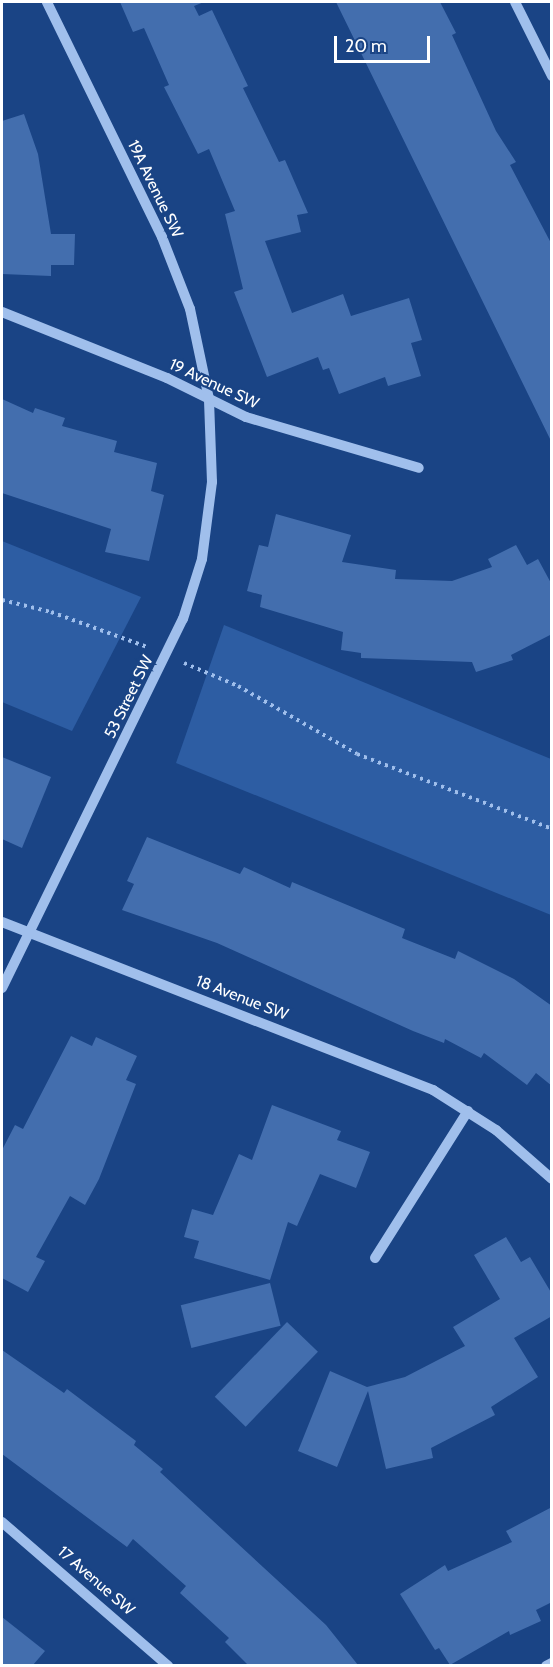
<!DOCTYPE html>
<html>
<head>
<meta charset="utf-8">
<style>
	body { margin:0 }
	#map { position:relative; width:553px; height:1667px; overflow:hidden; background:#1a4485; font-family:Cabin,sans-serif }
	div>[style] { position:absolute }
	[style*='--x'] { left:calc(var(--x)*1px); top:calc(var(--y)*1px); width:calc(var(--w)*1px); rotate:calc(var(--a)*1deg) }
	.green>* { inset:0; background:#2d5da3 }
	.building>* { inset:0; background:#436eae; transform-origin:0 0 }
	.path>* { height:4px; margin-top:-2px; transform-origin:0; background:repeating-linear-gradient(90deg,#a0bfec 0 3px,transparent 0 7.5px) }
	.minor>* { height:10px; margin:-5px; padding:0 5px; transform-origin:5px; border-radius:5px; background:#a0bfec }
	span { translate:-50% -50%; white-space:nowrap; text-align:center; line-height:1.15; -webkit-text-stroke:4.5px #1a4485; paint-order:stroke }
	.street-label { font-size:16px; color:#fff }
	.frame { position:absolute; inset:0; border:3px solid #fff; pointer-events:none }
	.scale { position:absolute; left:334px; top:36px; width:96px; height:27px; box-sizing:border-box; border:3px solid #fff; border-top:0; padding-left:8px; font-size:18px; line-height:21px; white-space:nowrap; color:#fff; -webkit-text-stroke:4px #1a4485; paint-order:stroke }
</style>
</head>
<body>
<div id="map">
	<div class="green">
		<i style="clip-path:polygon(2px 541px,141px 597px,72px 731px,2px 702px)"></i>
		<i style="clip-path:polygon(224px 625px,551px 759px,551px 915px,176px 763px)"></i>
	</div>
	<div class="building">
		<i style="clip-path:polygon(120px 2px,204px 2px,194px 6px,199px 16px,212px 10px,248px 86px,243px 88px,279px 162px,285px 160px,308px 213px,297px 215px,301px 232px,265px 241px,292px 313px,343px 294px,351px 316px,409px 298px,422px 340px,411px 343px,421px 376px,388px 386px,385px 377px,339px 394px,329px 368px,323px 370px,318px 357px,267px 377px,234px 292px,243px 289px,225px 214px,235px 211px,209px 149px,198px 154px,164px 87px,169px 85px,144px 28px,133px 32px)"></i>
		<i style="clip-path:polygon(336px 2px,440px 2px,456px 33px,452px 35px,496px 131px,516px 162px,510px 165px,552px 245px,552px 443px)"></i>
		<i style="clip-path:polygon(24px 114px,38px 154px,51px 234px,75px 234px,74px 265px,51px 265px,51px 276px,2px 274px,2px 121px)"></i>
		<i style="clip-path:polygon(2px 399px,33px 413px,35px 408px,65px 418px,62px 426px,117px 441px,114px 452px,157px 463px,151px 491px,164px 495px,149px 561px,105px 552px,111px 529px,2px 493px)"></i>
		<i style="clip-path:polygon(276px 514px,351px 535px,342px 562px,396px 570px,395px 579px,452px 581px,492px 567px,488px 559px,516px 545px,527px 565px,538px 559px,552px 585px,552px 634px,511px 655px,513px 660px,476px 672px,472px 662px,361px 658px,361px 653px,341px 650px,343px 632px,260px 607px,262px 595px,247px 591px,259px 545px,268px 547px)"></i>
		<i style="clip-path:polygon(2px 757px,51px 777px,22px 848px,2px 839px)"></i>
		<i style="clip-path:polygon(147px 837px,240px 874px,244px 867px,290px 888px,292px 882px,405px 929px,402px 938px,455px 959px,458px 951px,514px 979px,552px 1006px,552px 1086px,536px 1073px,527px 1085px,484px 1053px,481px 1058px,445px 1039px,444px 1043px,413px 1031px,217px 943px,122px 910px,134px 884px,127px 881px)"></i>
		<i style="clip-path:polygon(71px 1036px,92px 1046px,96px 1037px,137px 1056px,126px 1080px,136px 1084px,99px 1179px,85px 1205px,70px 1196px,36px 1257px,45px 1261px,28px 1292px,2px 1278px,2px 1150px,15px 1125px,23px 1129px)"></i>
		<i style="clip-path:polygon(272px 1105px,341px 1131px,337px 1140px,370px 1152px,356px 1188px,320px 1174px,297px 1226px,288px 1222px,270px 1280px,194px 1258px,199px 1241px,184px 1237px,192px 1209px,213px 1215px,239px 1154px,252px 1160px)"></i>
		<i style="clip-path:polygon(506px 1237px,521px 1262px,530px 1257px,552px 1294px,552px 1316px,514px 1338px,538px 1377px,491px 1407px,495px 1415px,431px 1448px,433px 1458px,386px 1469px,368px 1391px,337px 1467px,298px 1451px,330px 1371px,367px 1387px,405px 1377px,465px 1346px,453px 1327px,500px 1299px,474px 1255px)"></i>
		<i style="left:270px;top:1283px;width:44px;height:92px;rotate:76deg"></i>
		<i style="left:287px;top:1322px;width:43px;height:104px;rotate:44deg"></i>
		<i style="clip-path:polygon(2px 1350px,64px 1393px,67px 1389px,136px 1441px,134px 1445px,163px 1469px,160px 1472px,326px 1625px,358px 1665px,248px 1665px,225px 1642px,229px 1638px,180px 1593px,186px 1586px,133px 1539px,127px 1547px,2px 1454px)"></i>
		<i style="clip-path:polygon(552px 1507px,552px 1602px,536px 1610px,541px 1621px,510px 1635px,509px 1631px,450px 1665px,439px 1648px,435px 1650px,400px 1594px,445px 1565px,448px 1571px,512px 1542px,506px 1531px)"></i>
		<i style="clip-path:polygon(2px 1617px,45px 1651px,33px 1665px,2px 1665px)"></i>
	</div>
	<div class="path">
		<i style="--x:2;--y:600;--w:50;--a:13.8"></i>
		<i style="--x:51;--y:612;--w:102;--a:20"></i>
		<i style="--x:184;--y:663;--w:59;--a:23.1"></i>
		<i style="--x:238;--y:686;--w:137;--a:29.7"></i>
		<i style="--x:357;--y:754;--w:209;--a:21"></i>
	</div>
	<div class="minor">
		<i style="--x:515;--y:2;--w:83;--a:63.4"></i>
		<i style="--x:2;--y:312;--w:178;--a:21.8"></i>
		<i style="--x:167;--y:378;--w:88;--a:26.3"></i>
		<i style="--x:246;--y:417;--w:180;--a:16.4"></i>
		<i style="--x:2;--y:922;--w:463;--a:21.3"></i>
		<i style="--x:433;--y:1090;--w:75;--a:32.4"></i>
		<i style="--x:496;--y:1130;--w:74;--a:41.2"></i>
		<i style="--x:2;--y:988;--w:411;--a:-63.9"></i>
		<i style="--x:183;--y:619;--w:63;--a:-72.4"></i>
		<i style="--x:202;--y:559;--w:78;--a:-82.6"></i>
		<i style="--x:212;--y:482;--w:83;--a:-92.1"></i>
		<i style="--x:209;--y:399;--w:92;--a:-101.9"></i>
		<i style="--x:190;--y:309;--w:77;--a:-111.3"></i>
		<i style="--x:162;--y:237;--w:262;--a:-116.1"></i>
		<i style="--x:375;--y:1258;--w:174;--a:-57.7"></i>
		<i style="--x:2;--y:1522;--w:220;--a:40.9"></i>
		<i style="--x:546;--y:1666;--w:7;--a:-27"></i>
	</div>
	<div class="street-label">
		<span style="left:155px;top:189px;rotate:64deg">19A Avenue SW</span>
		<span style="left:214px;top:384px;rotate:25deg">19 Avenue SW</span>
		<span style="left:129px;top:697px;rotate:-64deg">53 Street SW</span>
		<span style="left:242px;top:998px;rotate:21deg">18 Avenue SW</span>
		<span style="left:96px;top:1581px;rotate:41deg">17 Avenue SW</span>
	</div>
	<div class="frame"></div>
	<div class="scale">20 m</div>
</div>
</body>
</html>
